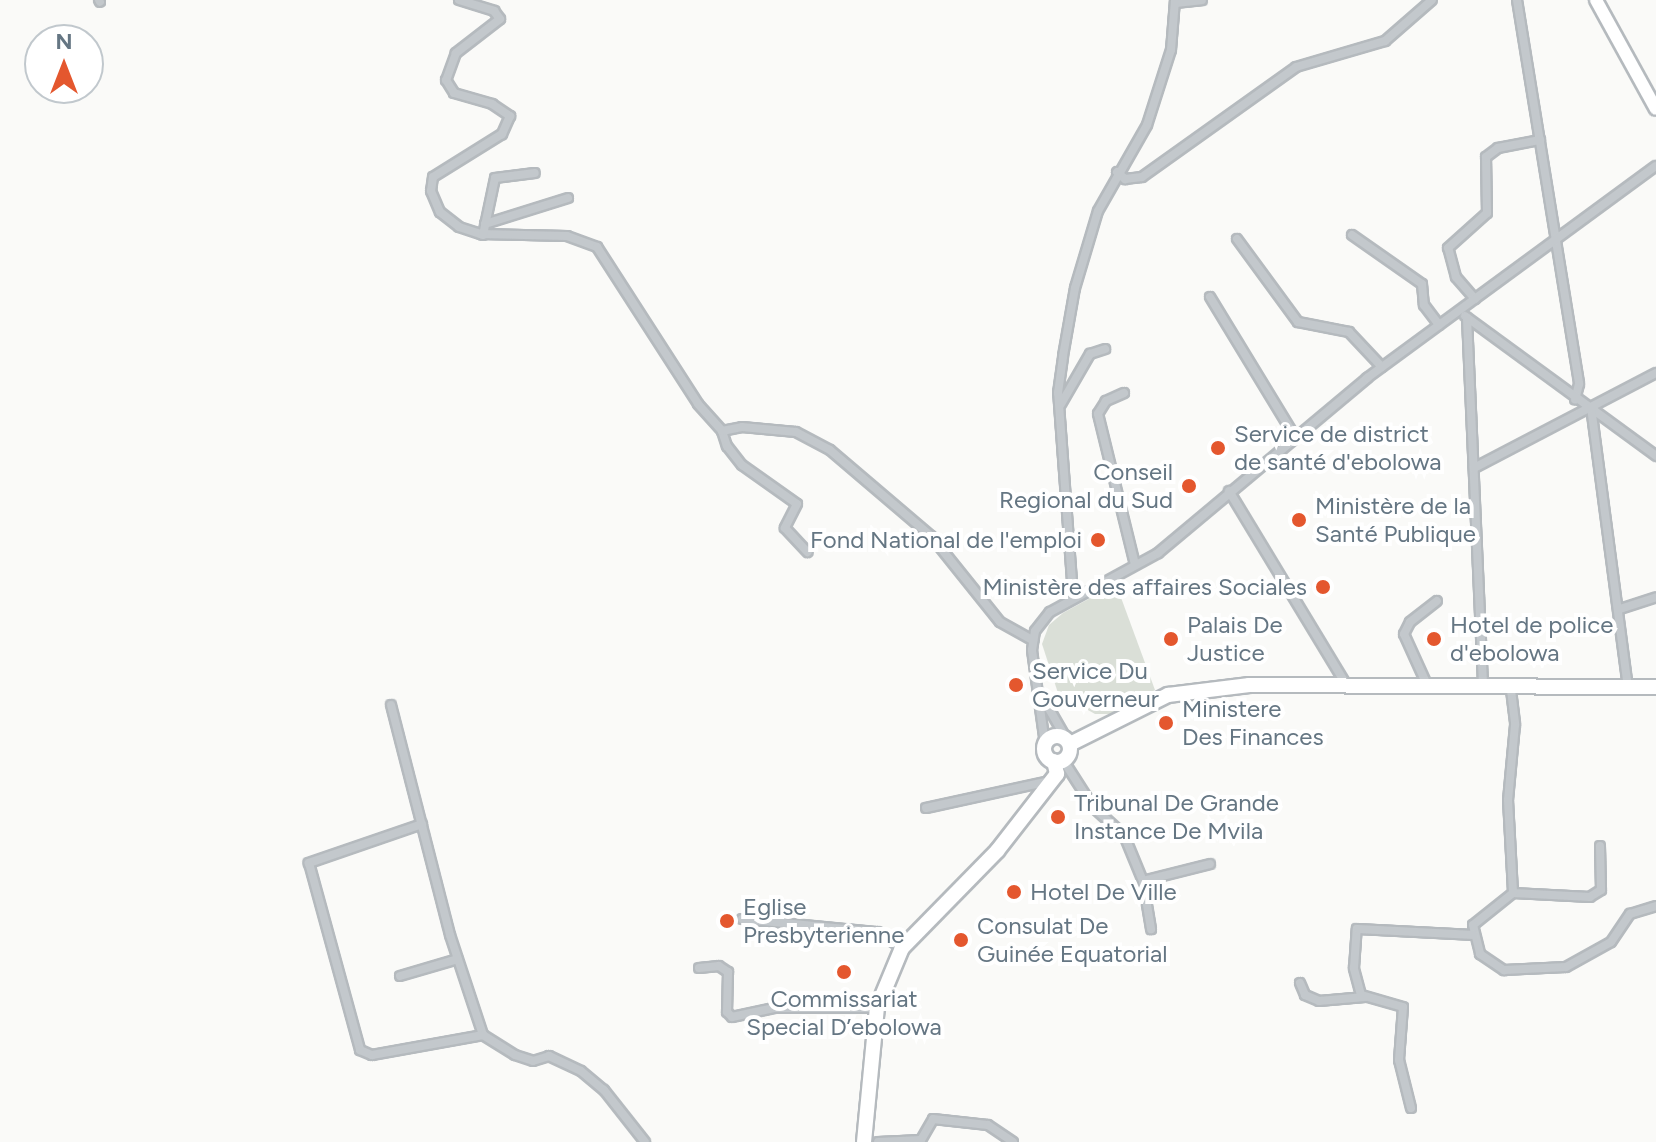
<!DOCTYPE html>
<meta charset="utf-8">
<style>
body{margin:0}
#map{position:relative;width:1656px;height:1142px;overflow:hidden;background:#fafaf8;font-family:Figtree,sans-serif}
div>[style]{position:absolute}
.green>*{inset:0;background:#dadfd7}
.roads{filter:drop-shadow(2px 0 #b5babe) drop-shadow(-2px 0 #b5babe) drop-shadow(0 2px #b5babe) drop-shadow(0 -2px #b5babe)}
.minor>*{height:8px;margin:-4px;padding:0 4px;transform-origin:4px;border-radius:4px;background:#c3c8cc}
.primary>*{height:12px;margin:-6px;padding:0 6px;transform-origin:6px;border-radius:6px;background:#fff}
.trunk>*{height:14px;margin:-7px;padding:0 7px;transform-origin:7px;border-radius:7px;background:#fff}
.trunk>.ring{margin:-7px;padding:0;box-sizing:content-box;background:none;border:14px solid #fff;border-radius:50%}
.dots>*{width:22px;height:22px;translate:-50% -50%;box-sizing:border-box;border:4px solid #fff;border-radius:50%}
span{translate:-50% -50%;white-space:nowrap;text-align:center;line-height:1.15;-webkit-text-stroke:8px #fff;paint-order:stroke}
.poi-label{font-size:24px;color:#657683}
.left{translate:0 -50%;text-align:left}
.right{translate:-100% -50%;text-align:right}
.north{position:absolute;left:24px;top:24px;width:80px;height:80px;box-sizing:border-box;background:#fff;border:2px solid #c1c8cd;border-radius:50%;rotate:0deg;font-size:22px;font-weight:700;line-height:32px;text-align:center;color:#657683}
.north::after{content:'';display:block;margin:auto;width:28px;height:36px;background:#e4572e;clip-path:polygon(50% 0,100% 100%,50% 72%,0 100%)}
</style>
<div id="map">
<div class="green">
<i style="clip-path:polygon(1116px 584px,1155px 690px,1114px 714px,1095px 714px,1058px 693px,1042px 644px,1049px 625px,1063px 613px)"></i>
</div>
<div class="roads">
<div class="minor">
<i style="left:99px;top:0;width:2px;rotate:63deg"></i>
<i style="left:459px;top:0;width:37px;rotate:17deg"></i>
<i style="left:494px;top:11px;width:10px;rotate:53deg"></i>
<i style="left:500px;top:19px;width:56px;rotate:142.3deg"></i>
<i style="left:456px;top:53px;width:29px;rotate:110deg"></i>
<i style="left:446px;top:80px;width:15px;rotate:58deg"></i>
<i style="left:454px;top:93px;width:40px;rotate:16deg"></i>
<i style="left:492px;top:104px;width:22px;rotate:34deg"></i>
<i style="left:510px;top:116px;width:20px;rotate:114deg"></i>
<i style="left:502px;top:134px;width:81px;rotate:148.1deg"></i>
<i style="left:433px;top:177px;width:14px;rotate:98deg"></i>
<i style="left:431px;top:191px;width:23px;rotate:67deg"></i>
<i style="left:440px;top:212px;width:24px;rotate:38deg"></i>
<i style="left:459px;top:227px;width:23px;rotate:18deg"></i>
<i style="left:481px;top:234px;width:86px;rotate:1.3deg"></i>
<i style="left:567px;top:236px;width:32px;rotate:20deg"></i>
<i style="left:597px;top:247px;width:187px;rotate:57.2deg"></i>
<i style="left:698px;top:404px;width:36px;rotate:48deg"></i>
<i style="left:722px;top:431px;width:16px;rotate:72deg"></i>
<i style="left:727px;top:446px;width:24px;rotate:52deg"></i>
<i style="left:742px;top:465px;width:67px;rotate:35.3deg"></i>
<i style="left:797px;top:504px;width:27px;rotate:117deg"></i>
<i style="left:785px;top:528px;width:33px;rotate:47deg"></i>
<i style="left:1517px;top:0;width:389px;rotate:80.8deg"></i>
<i style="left:1579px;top:384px;width:16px;rotate:104deg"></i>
<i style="left:1175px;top:3px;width:27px;rotate:-6deg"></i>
<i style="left:1117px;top:172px;width:11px;rotate:41deg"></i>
<i style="left:1125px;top:179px;width:17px;rotate:-7deg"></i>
<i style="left:1142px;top:177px;width:189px;rotate:-35.5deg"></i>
<i style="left:1296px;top:67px;width:93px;rotate:-16.3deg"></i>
<i style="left:1385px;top:41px;width:62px;rotate:-41.1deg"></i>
<i style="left:485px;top:224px;width:87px;rotate:-17.4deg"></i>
<i style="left:483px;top:235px;width:58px;rotate:-78.1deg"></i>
<i style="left:495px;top:178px;width:40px;rotate:-7.1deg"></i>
<i style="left:1352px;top:235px;width:85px;rotate:35deg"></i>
<i style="left:1422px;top:284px;width:21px;rotate:85deg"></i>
<i style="left:1424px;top:305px;width:25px;rotate:53deg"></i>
<i style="left:1237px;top:239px;width:103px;rotate:53.7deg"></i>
<i style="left:1298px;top:322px;width:52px;rotate:11.1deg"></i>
<i style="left:1349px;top:332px;width:48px;rotate:46.7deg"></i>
<i style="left:1210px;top:297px;width:164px;rotate:58.7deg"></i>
<i style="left:1475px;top:299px;width:29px;rotate:-131deg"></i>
<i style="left:1456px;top:277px;width:30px;rotate:-105deg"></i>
<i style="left:1448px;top:248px;width:52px;rotate:-41.9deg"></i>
<i style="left:1487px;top:213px;width:56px;rotate:-91deg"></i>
<i style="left:1486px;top:157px;width:15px;rotate:-37deg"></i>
<i style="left:1498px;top:148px;width:43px;rotate:-10.8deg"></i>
<i style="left:1465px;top:316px;width:237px;rotate:36.2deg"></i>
<i style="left:1467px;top:318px;width:371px;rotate:87.5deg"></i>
<i style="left:1124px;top:393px;width:20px;rotate:156deg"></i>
<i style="left:1106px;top:401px;width:15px;rotate:122deg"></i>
<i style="left:1098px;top:414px;width:155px;rotate:76.2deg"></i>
<i style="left:1061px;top:404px;width:58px;rotate:-59.9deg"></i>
<i style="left:1090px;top:354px;width:16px;rotate:-18deg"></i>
<i style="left:1591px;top:407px;width:283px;rotate:82.5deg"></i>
<i style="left:722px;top:431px;width:20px;rotate:-11deg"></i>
<i style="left:742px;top:427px;width:54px;rotate:5.3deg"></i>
<i style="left:796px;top:432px;width:38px;rotate:28deg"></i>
<i style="left:830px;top:450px;width:133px;rotate:40.4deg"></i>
<i style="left:931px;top:536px;width:110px;rotate:51.3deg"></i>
<i style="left:1000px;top:622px;width:38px;rotate:29deg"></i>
<i style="left:1474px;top:468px;width:205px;rotate:-27.6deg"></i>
<i style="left:1229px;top:491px;width:226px;rotate:58.8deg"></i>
<i style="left:1073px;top:595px;width:203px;rotate:-94.2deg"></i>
<i style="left:1058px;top:393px;width:37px;rotate:-82deg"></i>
<i style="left:1063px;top:356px;width:69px;rotate:-80deg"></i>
<i style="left:1075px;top:288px;width:80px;rotate:-73.4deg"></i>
<i style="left:1098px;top:211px;width:99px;rotate:-60.3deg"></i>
<i style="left:1147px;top:125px;width:79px;rotate:-72.3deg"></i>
<i style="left:1171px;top:50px;width:50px;rotate:-85.4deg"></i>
<i style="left:1620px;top:609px;width:38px;rotate:-18deg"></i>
<i style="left:1428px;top:687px;width:58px;rotate:-114.4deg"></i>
<i style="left:1404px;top:634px;width:13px;rotate:-63deg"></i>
<i style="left:1410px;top:622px;width:34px;rotate:-38deg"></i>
<i style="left:1511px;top:690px;width:35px;rotate:83deg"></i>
<i style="left:1515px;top:725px;width:75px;rotate:95.3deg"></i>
<i style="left:1508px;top:800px;width:93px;rotate:86.9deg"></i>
<i style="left:1040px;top:693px;width:54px;rotate:60.1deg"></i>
<i style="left:391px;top:705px;width:237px;rotate:75.6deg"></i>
<i style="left:450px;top:935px;width:105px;rotate:71.7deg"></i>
<i style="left:1045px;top:744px;width:95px;rotate:-97.9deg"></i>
<i style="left:1032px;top:650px;width:19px;rotate:-81deg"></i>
<i style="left:1035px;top:631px;width:24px;rotate:-52deg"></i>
<i style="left:1050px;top:612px;width:123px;rotate:-28.6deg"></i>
<i style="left:1158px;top:553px;width:273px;rotate:-39.9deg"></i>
<i style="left:1367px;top:378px;width:358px;rotate:-36.3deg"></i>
<i style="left:1063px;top:760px;width:56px;rotate:57.4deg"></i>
<i style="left:1093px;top:807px;width:42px;rotate:42.1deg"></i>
<i style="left:1124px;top:835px;width:50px;rotate:67.6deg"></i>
<i style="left:1143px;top:881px;width:49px;rotate:80.5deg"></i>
<i style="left:926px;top:808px;width:127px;rotate:-12.3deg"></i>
<i style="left:422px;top:824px;width:120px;rotate:161deg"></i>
<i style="left:309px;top:863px;width:194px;rotate:74.7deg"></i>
<i style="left:360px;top:1050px;width:13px;rotate:23deg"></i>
<i style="left:372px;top:1055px;width:113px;rotate:-10.2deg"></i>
<i style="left:483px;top:1035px;width:38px;rotate:32deg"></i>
<i style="left:515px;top:1055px;width:19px;rotate:18deg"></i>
<i style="left:533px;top:1061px;width:17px;rotate:-17deg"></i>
<i style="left:549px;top:1056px;width:35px;rotate:25deg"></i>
<i style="left:581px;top:1071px;width:30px;rotate:40deg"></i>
<i style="left:604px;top:1090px;width:66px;rotate:51.7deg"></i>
<i style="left:1600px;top:846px;width:44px;rotate:88.7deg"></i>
<i style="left:1601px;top:890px;width:13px;rotate:148deg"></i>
<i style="left:1590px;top:897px;width:77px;rotate:-177deg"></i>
<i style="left:1513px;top:893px;width:51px;rotate:141.3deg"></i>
<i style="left:1473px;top:925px;width:30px;rotate:76deg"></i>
<i style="left:1480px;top:954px;width:29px;rotate:34deg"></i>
<i style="left:1504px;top:970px;width:62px;rotate:-2.8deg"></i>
<i style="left:1566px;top:967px;width:51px;rotate:-29.1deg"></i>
<i style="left:1611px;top:942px;width:34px;rotate:-56deg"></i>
<i style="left:1630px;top:914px;width:27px;rotate:-17deg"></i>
<i style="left:1143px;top:881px;width:69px;rotate:-14.2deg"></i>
<i style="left:742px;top:919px;width:137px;rotate:5.5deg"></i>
<i style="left:878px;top:932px;width:29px;rotate:34deg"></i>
<i style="left:699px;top:968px;width:20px;rotate:-6deg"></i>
<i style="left:719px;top:966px;width:11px;rotate:34deg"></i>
<i style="left:728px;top:972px;width:40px;rotate:91.4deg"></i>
<i style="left:727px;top:1012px;width:7px;rotate:45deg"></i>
<i style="left:732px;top:1017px;width:43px;rotate:-12.1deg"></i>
<i style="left:774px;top:1008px;width:103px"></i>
<i style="left:400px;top:976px;width:60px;rotate:-16.3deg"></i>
<i style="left:1300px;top:983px;width:13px;rotate:67deg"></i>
<i style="left:1305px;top:995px;width:15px;rotate:23deg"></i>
<i style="left:1319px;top:1001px;width:46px;rotate:-5deg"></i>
<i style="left:1411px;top:1108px;width:49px;rotate:-104deg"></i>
<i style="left:1399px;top:1060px;width:53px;rotate:-85.7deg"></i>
<i style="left:1403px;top:1007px;width:44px;rotate:-164.1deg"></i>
<i style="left:1361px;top:995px;width:28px;rotate:-105deg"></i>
<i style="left:1354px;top:968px;width:39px;rotate:-86deg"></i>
<i style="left:1357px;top:929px;width:118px;rotate:2.9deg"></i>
<i style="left:878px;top:1142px;width:43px;rotate:-2.7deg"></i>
<i style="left:921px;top:1140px;width:24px;rotate:-60deg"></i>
<i style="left:933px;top:1119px;width:55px;rotate:6.2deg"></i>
<i style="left:988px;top:1125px;width:30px;rotate:34deg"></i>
</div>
<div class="primary">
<i style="left:1596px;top:0;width:124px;rotate:61.2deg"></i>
</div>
<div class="trunk">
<i class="ring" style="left:1044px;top:736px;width:12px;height:12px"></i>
<i style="left:1070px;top:744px;width:110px;rotate:-26.6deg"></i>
<i style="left:1168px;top:695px;width:82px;rotate:-7deg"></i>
<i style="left:1249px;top:685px;width:407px;rotate:0.3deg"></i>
<i style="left:864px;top:1142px;width:135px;rotate:-84.5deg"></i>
<i style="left:877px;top:1008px;width:65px;rotate:-67.4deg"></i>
<i style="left:902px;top:948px;width:136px;rotate:-45.6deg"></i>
<i style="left:997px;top:851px;width:98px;rotate:-52.1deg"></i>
<i style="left:1057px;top:774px;width:13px;rotate:-103deg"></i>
</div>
</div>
<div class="dots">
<i style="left:1218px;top:448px;background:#e4572e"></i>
<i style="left:1189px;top:486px;background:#e4572e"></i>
<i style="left:1299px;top:520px;background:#e4572e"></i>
<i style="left:1098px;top:540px;background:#e4572e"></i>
<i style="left:1323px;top:587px;background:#e4572e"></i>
<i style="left:1171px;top:639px;background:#e4572e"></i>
<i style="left:1434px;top:639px;background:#e4572e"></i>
<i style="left:1016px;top:685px;background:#e4572e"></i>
<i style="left:1166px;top:723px;background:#e4572e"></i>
<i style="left:1058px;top:817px;background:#e4572e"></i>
<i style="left:1014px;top:892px;background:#e4572e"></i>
<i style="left:727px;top:921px;background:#e4572e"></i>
<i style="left:961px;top:940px;background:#e4572e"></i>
<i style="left:844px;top:972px;background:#e4572e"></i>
</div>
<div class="poi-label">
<span class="left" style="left:1234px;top:448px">Service de district<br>de santé d'ebolowa</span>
<span class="right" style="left:1173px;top:486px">Conseil<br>Regional du Sud</span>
<span class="left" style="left:1315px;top:520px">Ministère de la<br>Santé Publique</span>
<span class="right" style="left:1082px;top:540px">Fond National de l'emploi</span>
<span class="right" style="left:1307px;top:587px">Ministère des affaires Sociales</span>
<span class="left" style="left:1187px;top:639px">Palais De<br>Justice</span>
<span class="left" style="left:1450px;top:639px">Hotel de police<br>d'ebolowa</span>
<span class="left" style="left:1032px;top:685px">Service Du<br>Gouverneur</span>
<span class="left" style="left:1182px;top:723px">Ministere<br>Des Finances</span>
<span class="left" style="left:1074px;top:817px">Tribunal De Grande<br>Instance De Mvila</span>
<span class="left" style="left:1030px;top:892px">Hotel De Ville</span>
<span class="left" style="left:743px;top:921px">Eglise<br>Presbyterienne</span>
<span class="left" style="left:977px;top:940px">Consulat De<br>Guinée Equatorial</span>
<span style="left:844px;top:1013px">Commissariat<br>Special D’ebolowa</span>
</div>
<div class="north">N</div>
</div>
